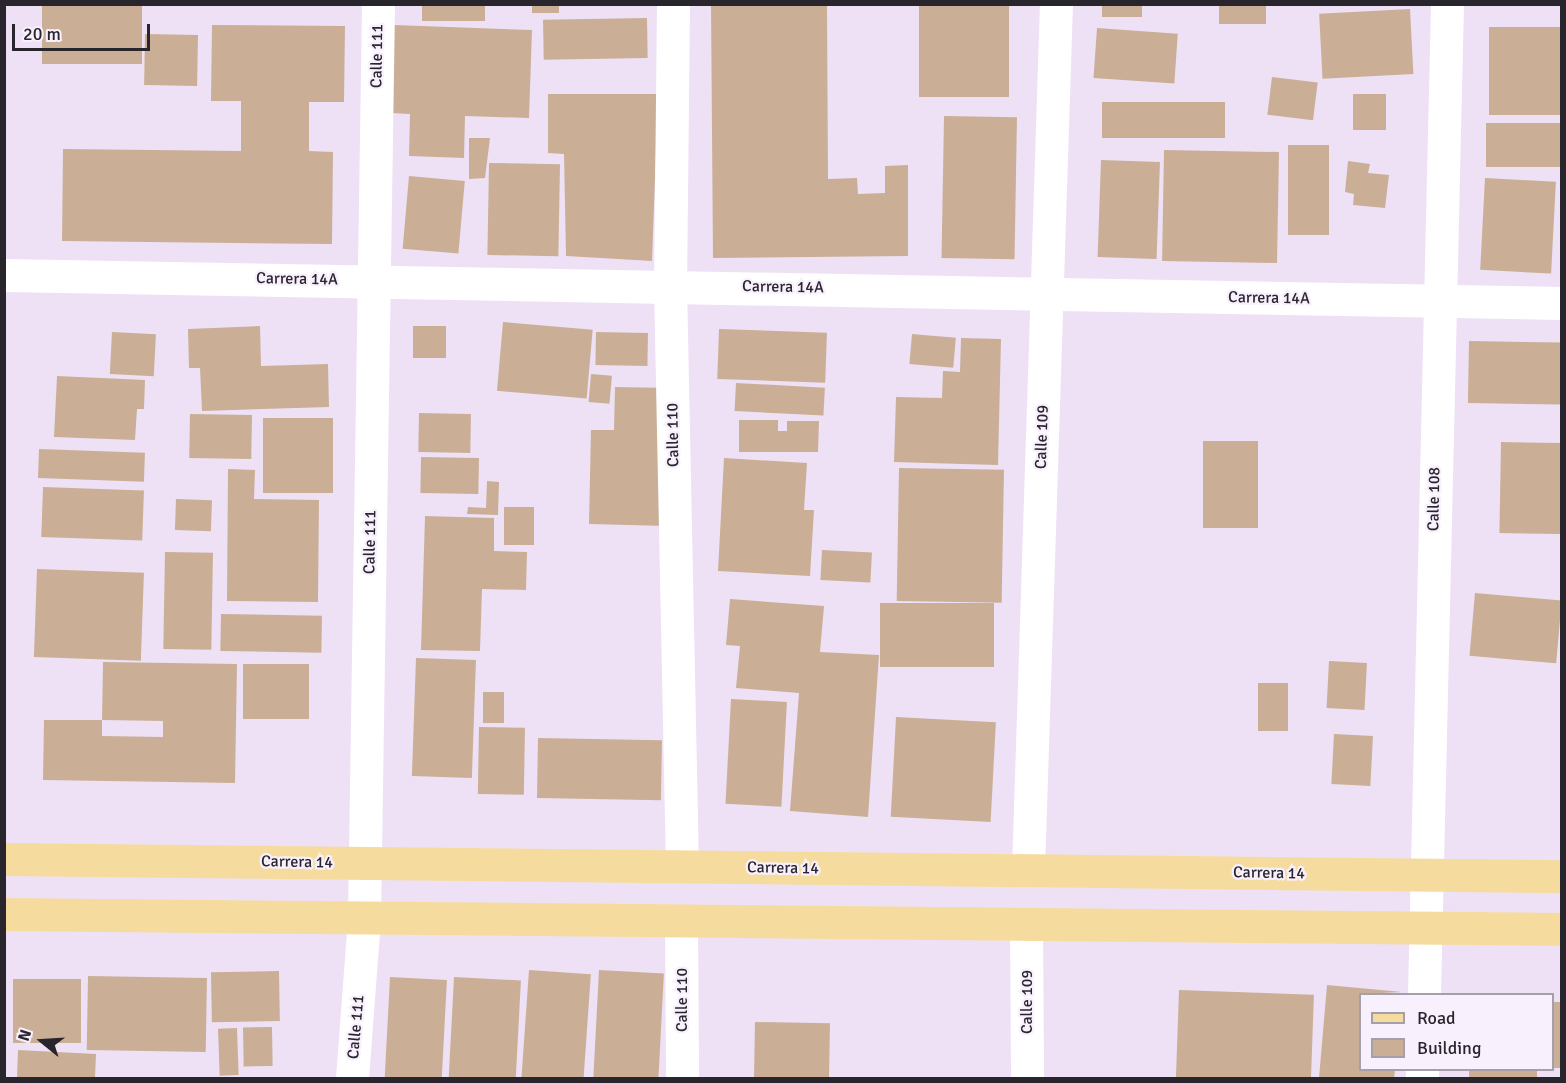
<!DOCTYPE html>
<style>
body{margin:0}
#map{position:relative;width:1566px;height:1083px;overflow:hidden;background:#eee1f6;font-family:Signika,sans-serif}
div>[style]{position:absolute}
.building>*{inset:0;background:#caaf96;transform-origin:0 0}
.minor>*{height:33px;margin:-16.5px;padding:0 16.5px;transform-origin:16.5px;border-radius:16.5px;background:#fff}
.primary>*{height:33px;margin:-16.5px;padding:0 16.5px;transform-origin:16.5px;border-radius:16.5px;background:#f5dc9e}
span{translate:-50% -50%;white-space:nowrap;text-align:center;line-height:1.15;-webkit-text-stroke:4.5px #f8f0fd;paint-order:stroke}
.street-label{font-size:16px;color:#29252c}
.frame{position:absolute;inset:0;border:6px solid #29252c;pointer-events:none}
.legend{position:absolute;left:1359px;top:993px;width:195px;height:78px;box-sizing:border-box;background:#f8f0fd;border:2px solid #a59fa9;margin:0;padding:8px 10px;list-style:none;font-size:18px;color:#29252c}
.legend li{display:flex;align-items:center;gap:12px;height:30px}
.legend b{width:30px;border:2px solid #a59fa9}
.north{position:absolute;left:12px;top:1011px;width:60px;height:60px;-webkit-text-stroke:4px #f8f0fd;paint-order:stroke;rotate:288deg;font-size:16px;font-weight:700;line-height:24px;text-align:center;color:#29252c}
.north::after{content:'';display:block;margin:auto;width:21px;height:27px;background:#29252c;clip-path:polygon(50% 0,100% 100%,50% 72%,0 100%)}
.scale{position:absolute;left:12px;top:24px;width:138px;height:27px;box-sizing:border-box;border:3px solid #29252c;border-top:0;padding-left:8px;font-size:18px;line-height:21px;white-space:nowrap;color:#29252c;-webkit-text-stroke:4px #f8f0fd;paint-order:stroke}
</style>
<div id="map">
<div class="building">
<i style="left:42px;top:4px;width:100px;height:60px"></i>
<i style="left:422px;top:4px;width:63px;height:17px"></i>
<i style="left:532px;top:4px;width:27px;height:9px"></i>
<i style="clip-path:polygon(711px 4px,827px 4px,828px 179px,857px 178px,858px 194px,885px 193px,885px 166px,908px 165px,908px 256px,713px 258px)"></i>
<i style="left:919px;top:4px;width:90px;height:93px"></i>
<i style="left:1102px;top:4px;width:40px;height:13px"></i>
<i style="left:1219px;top:4px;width:47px;height:20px"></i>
<i style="left:1410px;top:9px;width:65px;height:91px;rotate:87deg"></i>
<i style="left:647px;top:18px;width:40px;height:104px;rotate:89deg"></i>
<i style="clip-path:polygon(212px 25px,345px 26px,344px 102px,309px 102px,309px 151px,333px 152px,332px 244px,62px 241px,63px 149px,241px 151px,241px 101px,211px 101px)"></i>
<i style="clip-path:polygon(394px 25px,532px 30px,529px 118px,465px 116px,464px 158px,409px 156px,410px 114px,391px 113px)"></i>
<i style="left:1562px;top:27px;width:88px;height:73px;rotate:90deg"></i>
<i style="left:1097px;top:28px;width:81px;height:50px;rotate:4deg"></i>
<i style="left:145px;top:34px;width:53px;height:51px;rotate:1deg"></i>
<i style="left:1272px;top:77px;width:46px;height:38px;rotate:7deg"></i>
<i style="clip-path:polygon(548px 94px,658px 94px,652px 261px,566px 256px,564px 154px,548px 153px)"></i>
<i style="left:1353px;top:94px;width:33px;height:36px"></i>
<i style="left:1102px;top:102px;width:123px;height:36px"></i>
<i style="left:944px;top:116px;width:73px;height:142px;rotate:1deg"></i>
<i style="left:1486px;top:123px;width:76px;height:44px"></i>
<i style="clip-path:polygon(469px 138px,490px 138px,485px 178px,469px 179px)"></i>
<i style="left:1288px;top:145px;width:41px;height:90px"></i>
<i style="left:1164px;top:150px;width:115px;height:111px;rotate:1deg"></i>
<i style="left:1101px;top:160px;width:59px;height:97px;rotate:2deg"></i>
<i style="clip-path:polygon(1348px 161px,1370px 164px,1368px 173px,1389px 175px,1385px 208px,1353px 205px,1354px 194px,1345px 192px)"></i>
<i style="left:489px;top:163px;width:71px;height:92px;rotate:1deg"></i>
<i style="left:409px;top:176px;width:56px;height:73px;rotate:5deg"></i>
<i style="left:1485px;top:178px;width:71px;height:92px;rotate:3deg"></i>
<i style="left:503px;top:322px;width:90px;height:69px;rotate:5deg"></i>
<i style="clip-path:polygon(260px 326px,261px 366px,328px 364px,329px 407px,202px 411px,200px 368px,189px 368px,188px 329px)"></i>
<i style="left:413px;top:326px;width:33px;height:32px"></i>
<i style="left:719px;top:329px;width:108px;height:50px;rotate:2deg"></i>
<i style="left:112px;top:332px;width:44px;height:42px;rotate:3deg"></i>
<i style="left:596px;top:332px;width:52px;height:33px;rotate:1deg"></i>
<i style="left:912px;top:334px;width:44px;height:30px;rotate:5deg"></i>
<i style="clip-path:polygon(961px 338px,1001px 339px,998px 465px,894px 462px,896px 397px,942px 398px,943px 371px,960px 372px)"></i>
<i style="left:1469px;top:341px;width:93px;height:62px;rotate:1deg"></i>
<i style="left:591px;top:374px;width:21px;height:28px;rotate:5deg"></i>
<i style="clip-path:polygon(57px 376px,145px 380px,144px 409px,137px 409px,135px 440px,54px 437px)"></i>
<i style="left:736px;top:383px;width:89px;height:28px;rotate:3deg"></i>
<i style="clip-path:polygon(615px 387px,670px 388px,667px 526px,589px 524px,591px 430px,614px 430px)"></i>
<i style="left:419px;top:413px;width:52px;height:39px;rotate:1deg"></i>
<i style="left:190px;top:414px;width:62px;height:44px;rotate:1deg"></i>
<i style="left:333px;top:418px;width:75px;height:70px;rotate:90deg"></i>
<i style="clip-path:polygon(739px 420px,778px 420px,778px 431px,787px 431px,787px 421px,819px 421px,818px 452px,739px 452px)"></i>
<i style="left:1203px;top:441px;width:55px;height:87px"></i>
<i style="left:1501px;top:442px;width:61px;height:91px;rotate:1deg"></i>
<i style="left:39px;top:449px;width:106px;height:29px;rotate:2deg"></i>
<i style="left:421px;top:457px;width:58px;height:36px;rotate:1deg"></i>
<i style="clip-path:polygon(724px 458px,807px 463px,804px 510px,814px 510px,810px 576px,718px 571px)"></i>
<i style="left:899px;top:468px;width:105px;height:133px;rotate:1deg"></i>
<i style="clip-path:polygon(228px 469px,255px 470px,254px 499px,319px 500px,318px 602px,227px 601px)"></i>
<i style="clip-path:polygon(487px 481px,499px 482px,498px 515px,467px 514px,468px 507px,486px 508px)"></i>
<i style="left:43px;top:487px;width:101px;height:50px;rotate:2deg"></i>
<i style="left:176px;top:499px;width:36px;height:31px;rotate:2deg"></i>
<i style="left:504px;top:507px;width:30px;height:38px"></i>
<i style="clip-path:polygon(425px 516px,494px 518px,494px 551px,527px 552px,526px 590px,482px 589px,480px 651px,421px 650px)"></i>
<i style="left:822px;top:550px;width:50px;height:30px;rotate:3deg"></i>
<i style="left:165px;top:552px;width:48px;height:97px;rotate:1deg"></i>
<i style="left:37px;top:569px;width:107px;height:88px;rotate:2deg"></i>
<i style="left:1475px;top:593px;width:87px;height:63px;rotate:5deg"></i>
<i style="clip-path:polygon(730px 599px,824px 606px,820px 652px,879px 655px,868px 817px,790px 811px,799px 693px,736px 688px,740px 646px,726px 645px)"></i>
<i style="left:880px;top:603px;width:114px;height:64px"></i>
<i style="left:221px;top:614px;width:101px;height:37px;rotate:1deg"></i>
<i style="left:416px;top:658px;width:60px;height:118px;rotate:2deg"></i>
<i style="left:1329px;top:661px;width:38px;height:47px;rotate:3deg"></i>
<i style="clip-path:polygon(evenodd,103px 662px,237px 664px,235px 783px,43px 780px,44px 720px,102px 720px,103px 662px,102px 720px,163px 721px,163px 737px,102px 736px,102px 720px)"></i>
<i style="left:243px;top:664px;width:66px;height:55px"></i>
<i style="left:1258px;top:683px;width:30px;height:48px"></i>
<i style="left:483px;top:692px;width:21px;height:31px"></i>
<i style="left:731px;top:699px;width:56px;height:105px;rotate:3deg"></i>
<i style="left:896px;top:717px;width:100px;height:100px;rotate:3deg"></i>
<i style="left:479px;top:727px;width:46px;height:67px;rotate:1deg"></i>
<i style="left:1334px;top:734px;width:39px;height:50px;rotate:3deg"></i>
<i style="left:538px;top:738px;width:124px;height:60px;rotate:1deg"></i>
<i style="left:529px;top:970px;width:62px;height:108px;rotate:4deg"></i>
<i style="left:599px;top:970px;width:65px;height:108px;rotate:3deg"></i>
<i style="left:279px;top:971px;width:50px;height:68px;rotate:89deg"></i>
<i style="left:88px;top:976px;width:119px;height:74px;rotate:1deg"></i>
<i style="left:390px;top:977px;width:57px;height:101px;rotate:3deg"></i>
<i style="left:454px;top:977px;width:67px;height:101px;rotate:3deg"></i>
<i style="left:13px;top:979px;width:68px;height:64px"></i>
<i style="clip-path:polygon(1327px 985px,1402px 992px,1360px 994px,1360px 1070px,1395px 1070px,1394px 1078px,1319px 1078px)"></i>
<i style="left:1179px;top:990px;width:135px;height:88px;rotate:2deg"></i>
<i style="left:1552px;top:1002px;width:10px;height:66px"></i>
<i style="left:755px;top:1022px;width:75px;height:56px;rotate:1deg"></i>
<i style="left:272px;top:1027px;width:39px;height:29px;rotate:89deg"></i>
<i style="left:237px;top:1028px;width:47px;height:19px;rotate:88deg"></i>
<i style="clip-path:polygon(18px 1050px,96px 1054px,95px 1078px,17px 1078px)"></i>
<i style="left:1469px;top:1070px;width:68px;height:8px"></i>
</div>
<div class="minor">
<i style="left:673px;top:4px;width:281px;rotate:90.6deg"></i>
<i style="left:670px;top:285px;width:581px;rotate:88.82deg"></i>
<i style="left:4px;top:275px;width:1558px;rotate:1.03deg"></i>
<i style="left:1028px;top:870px;width:866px;rotate:-88.15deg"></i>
<i style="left:681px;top:921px;width:157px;rotate:89.6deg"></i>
<i style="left:1026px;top:925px;width:153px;rotate:89.6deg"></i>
<i style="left:1424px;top:994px;width:990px;rotate:-88.67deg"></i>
<i style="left:352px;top:1078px;width:160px;rotate:-85.7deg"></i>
<i style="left:364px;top:918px;width:914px;rotate:-89.12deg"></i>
<i style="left:1422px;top:1078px;width:8px;rotate:-90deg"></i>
</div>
<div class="primary">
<i style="left:4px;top:859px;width:1558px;rotate:0.63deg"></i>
<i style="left:4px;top:914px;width:1558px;rotate:0.55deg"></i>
</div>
<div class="street-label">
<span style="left:377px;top:56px;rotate:-89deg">Calle 111</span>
<span style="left:297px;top:279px;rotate:1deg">Carrera 14A</span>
<span style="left:783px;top:287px;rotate:1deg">Carrera 14A</span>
<span style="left:1269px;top:298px;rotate:1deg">Carrera 14A</span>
<span style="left:673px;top:435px;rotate:-91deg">Calle 110</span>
<span style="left:1042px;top:437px;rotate:-88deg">Calle 109</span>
<span style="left:1434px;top:499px;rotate:-89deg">Calle 108</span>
<span style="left:370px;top:542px;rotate:-89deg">Calle 111</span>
<span style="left:297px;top:862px;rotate:1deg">Carrera 14</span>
<span style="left:783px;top:868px;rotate:1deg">Carrera 14</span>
<span style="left:1269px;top:873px;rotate:1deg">Carrera 14</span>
<span style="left:682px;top:1000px;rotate:-90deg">Calle 110</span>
<span style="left:1027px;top:1002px;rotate:-90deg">Calle 109</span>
<span style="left:356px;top:1027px;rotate:-85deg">Calle 111</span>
</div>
<div class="frame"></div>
<ul class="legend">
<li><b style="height:8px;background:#f5dc9e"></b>Road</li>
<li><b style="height:16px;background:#caaf96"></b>Building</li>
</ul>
<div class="north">N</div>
<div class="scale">20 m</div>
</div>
